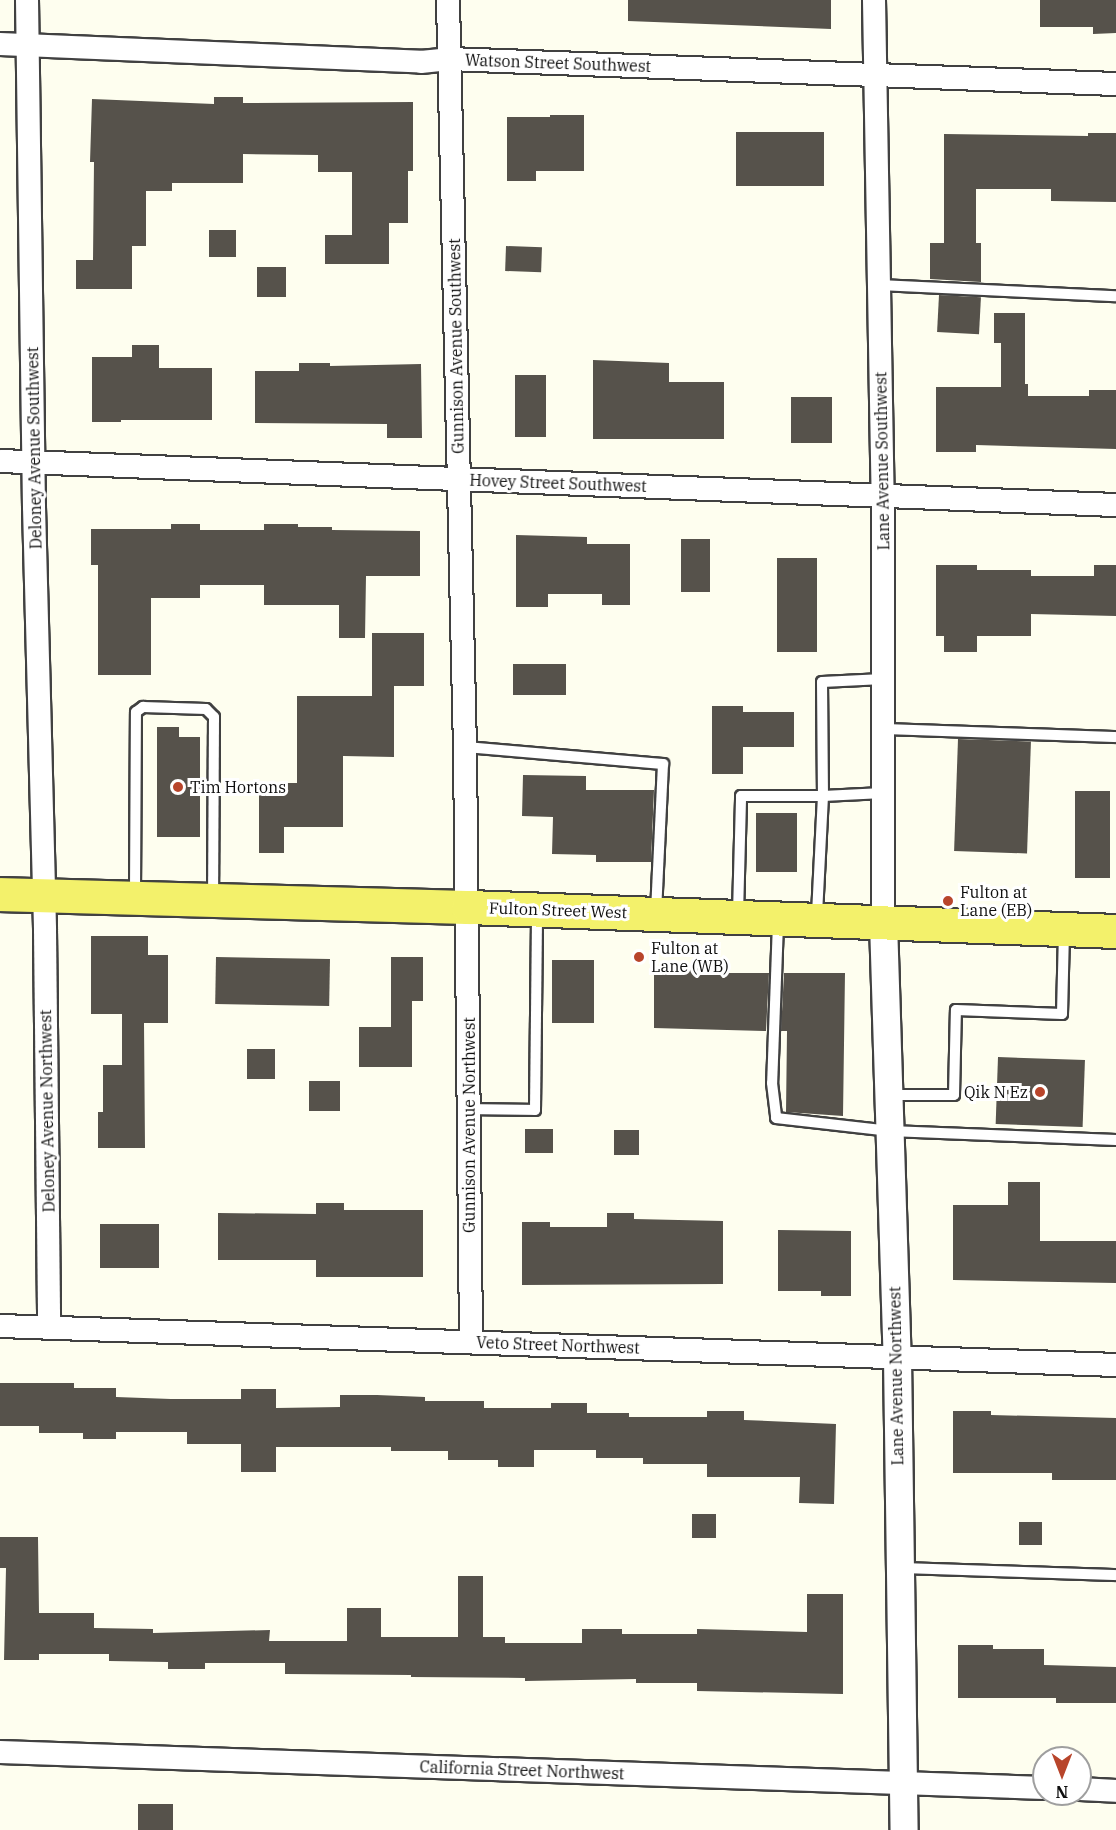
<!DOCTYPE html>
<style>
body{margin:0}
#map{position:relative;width:1116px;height:1830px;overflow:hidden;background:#fefeef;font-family:"IBM Plex Serif",serif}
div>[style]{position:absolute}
.building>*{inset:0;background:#56524b;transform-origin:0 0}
.roads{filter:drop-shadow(2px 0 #414141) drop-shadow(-2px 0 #414141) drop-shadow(0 2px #414141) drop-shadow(0 -2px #414141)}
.service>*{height:10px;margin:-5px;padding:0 5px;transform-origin:5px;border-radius:5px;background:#fff}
.minor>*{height:22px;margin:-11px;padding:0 11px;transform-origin:11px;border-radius:11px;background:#fff}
.tertiary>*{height:27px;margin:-13.5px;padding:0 13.5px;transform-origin:13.5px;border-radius:13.5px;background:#fff}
.primary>*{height:33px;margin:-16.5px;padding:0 16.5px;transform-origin:16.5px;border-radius:16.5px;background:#f3f16b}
.dots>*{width:16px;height:16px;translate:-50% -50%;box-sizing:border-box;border:3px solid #fff;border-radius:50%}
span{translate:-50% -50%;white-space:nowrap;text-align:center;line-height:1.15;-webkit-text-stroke:6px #fff;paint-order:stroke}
.street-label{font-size:16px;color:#0e0e0e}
.poi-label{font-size:16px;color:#0e0e0e}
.left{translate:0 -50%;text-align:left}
.right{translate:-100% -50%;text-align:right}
.north{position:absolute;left:1032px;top:1746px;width:60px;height:60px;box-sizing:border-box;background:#fff;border:2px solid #9f9f9f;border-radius:50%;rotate:180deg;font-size:16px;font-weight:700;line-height:24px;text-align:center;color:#0e0e0e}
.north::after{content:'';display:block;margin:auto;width:21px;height:27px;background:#b8452b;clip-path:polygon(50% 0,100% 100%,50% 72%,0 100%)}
</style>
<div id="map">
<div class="building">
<i style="clip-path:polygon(628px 0,831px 0,831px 29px,628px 21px)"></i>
<i style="clip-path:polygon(1040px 0,1116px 0,1116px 33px,1093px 34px,1093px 27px,1040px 27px)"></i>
<i style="clip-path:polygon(214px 97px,243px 97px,243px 103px,413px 102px,413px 171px,408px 171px,408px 223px,389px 223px,389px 264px,325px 264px,325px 235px,352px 235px,352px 172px,318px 172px,318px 155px,243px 154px,243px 183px,172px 183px,172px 191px,146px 191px,146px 246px,132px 246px,132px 289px,76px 289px,76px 260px,93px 260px,94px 162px,90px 162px,92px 99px,214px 104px)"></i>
<i style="clip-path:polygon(550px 115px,584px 115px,584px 171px,536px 171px,536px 181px,507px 181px,507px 117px,550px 117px)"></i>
<i style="left:736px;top:132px;width:88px;height:54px"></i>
<i style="clip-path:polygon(1088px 133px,1116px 133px,1116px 202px,1051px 201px,1051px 189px,976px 189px,976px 243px,981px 243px,981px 282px,930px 279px,930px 243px,944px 243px,944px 134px,1088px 136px)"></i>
<i style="left:209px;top:230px;width:27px;height:27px"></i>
<i style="left:506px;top:246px;width:36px;height:25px;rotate:2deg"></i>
<i style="left:257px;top:267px;width:29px;height:30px"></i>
<i style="left:939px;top:295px;width:42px;height:37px;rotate:3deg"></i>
<i style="clip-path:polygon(994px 313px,1025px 313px,1025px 384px,1028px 384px,1028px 396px,1089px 396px,1089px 390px,1116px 390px,1116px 449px,976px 445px,976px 452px,936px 452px,936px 387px,1001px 387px,1001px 343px,994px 343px)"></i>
<i style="clip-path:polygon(132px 345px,159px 345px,159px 368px,212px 368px,212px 420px,121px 420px,121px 422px,92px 422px,92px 357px,132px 357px)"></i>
<i style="clip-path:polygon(593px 360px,669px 363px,669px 382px,724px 382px,724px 439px,593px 439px)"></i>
<i style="clip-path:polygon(299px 363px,330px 363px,330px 366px,421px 364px,422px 438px,387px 438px,387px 424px,255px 423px,255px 371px,299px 371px)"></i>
<i style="left:515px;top:375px;width:31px;height:62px"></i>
<i style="left:791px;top:397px;width:41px;height:46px"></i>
<i style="clip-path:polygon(171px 524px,200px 524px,200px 530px,264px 530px,264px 524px,298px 524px,298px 527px,332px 527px,332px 530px,420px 531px,420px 576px,366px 576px,365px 638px,339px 638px,339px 605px,264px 605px,264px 585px,200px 585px,200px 598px,151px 598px,151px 675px,98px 675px,98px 565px,91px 565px,91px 529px,171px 529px)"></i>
<i style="clip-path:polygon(516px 535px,587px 537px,587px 544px,630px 544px,630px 605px,602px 605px,602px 594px,548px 594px,548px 607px,516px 607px)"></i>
<i style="left:681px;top:539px;width:29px;height:53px"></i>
<i style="left:777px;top:558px;width:40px;height:94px"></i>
<i style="clip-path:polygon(936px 565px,977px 565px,977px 570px,1031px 570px,1031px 576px,1094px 576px,1094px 565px,1116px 565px,1116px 616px,1031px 614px,1031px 636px,977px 636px,977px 652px,944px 652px,944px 636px,936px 636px)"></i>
<i style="clip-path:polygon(372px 633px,424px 633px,424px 686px,394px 686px,394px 757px,343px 756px,343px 827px,284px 827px,284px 853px,259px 853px,259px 783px,297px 783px,297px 696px,372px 696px)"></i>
<i style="left:513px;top:664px;width:53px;height:31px"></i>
<i style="clip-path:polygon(712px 706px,743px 706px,743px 712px,794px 712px,794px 747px,743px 747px,743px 774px,712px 774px)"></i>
<i style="clip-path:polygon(157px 727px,179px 727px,179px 737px,200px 737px,200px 837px,157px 837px)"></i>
<i style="left:958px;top:739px;width:73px;height:112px;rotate:2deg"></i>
<i style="clip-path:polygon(523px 775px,586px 776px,586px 790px,654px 790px,651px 862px,596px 862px,596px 855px,552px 854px,553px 817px,522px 816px)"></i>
<i style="left:1075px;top:791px;width:35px;height:87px"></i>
<i style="left:756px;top:813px;width:41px;height:59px"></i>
<i style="clip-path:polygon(91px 936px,148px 936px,148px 955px,168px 955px,168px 1023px,144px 1023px,145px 1148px,98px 1148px,98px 1112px,103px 1112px,103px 1065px,122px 1065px,122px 1014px,91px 1014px)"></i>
<i style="left:216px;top:957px;width:114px;height:47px;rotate:1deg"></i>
<i style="clip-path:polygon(391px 957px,423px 957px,423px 1001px,412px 1001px,412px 1067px,359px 1067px,359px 1027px,391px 1027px)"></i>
<i style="left:552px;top:960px;width:42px;height:63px"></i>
<i style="clip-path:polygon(654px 967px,718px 967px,718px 973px,769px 973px,766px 1031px,654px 1028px)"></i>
<i style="clip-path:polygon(784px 973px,845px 973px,843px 1116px,786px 1112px,787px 1031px,781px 1031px)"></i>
<i style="left:247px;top:1049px;width:28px;height:30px"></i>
<i style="left:998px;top:1057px;width:87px;height:67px;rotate:2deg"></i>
<i style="left:309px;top:1081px;width:31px;height:30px"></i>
<i style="left:525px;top:1129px;width:28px;height:24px"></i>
<i style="left:614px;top:1130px;width:25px;height:25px"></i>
<i style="clip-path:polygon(1008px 1182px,1040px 1182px,1040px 1241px,1116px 1241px,1116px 1283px,953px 1280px,953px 1205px,1008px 1205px)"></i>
<i style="clip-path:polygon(316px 1203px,344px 1203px,344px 1210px,423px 1210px,423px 1277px,316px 1277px,316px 1260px,218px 1260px,218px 1213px,316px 1214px)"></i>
<i style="clip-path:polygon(607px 1213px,634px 1213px,634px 1219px,723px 1221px,723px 1284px,522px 1285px,522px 1222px,550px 1222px,550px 1227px,607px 1227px)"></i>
<i style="left:100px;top:1224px;width:59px;height:44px"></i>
<i style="clip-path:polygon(778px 1230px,851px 1231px,851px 1296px,821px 1296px,821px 1291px,778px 1291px)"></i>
<i style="clip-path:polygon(0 1383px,74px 1383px,74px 1388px,116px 1388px,116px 1397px,171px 1399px,241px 1399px,241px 1389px,276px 1389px,276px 1408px,340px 1407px,340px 1395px,377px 1395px,425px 1397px,425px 1401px,484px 1401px,484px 1408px,551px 1408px,551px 1403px,587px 1403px,587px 1413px,629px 1413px,629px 1417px,707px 1417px,707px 1411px,744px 1411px,744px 1420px,836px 1424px,834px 1504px,799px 1503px,800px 1477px,707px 1477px,707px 1464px,643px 1464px,643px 1458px,596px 1458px,596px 1450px,534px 1450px,534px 1467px,498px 1467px,498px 1460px,448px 1460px,448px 1451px,391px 1451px,391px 1447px,276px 1447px,276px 1472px,241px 1472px,241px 1444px,187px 1444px,187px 1432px,116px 1432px,116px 1439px,83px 1439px,83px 1433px,39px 1433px,39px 1426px,0 1426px)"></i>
<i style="clip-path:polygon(953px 1411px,991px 1411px,991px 1415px,1116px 1418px,1116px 1480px,1052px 1480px,1052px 1473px,953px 1473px)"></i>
<i style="left:692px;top:1514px;width:24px;height:24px"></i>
<i style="left:1019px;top:1522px;width:23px;height:23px"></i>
<i style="clip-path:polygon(0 1537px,38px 1537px,39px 1613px,94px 1613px,94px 1628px,153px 1629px,153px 1633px,270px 1630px,269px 1641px,347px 1641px,347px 1608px,381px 1608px,381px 1637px,458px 1637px,458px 1576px,483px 1576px,483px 1637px,505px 1637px,505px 1643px,582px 1643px,582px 1629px,622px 1629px,622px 1634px,697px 1634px,697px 1629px,807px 1632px,807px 1594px,843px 1594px,843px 1694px,697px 1691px,697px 1683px,636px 1683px,636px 1679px,525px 1681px,525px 1678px,411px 1677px,411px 1675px,285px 1674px,285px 1663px,205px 1663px,205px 1669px,168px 1669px,168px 1662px,109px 1661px,109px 1654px,39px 1654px,39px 1660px,4px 1660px,6px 1568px,0 1568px)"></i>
<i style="clip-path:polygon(958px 1645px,993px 1645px,993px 1649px,1044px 1649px,1044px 1665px,1116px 1667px,1116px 1703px,1056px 1703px,1056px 1698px,958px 1698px)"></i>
<i style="left:138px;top:1804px;width:35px;height:26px"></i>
</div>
<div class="roads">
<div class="service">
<i style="left:879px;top:285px;width:237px;rotate:2.7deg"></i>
<i style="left:883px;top:679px;width:61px;rotate:177.2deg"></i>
<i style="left:822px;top:682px;width:114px;rotate:89.5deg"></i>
<i style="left:823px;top:796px;width:60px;rotate:-2.9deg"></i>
<i style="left:883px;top:729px;width:233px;rotate:2deg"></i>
<i style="left:465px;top:747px;width:199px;rotate:4.9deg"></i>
<i style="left:663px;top:764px;width:147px;rotate:92.7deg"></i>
<i style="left:135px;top:893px;width:181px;rotate:-89.7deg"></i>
<i style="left:136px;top:712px;width:9px;rotate:-36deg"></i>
<i style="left:143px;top:707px;width:63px;rotate:1.8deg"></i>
<i style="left:206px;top:709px;width:11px;rotate:45deg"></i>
<i style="left:214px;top:717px;width:179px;rotate:90.3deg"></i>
<i style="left:738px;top:914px;width:118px;rotate:-88.5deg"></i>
<i style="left:741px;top:796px;width:82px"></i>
<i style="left:823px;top:796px;width:120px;rotate:92.9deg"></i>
<i style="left:778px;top:923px;width:160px;rotate:92.1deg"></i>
<i style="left:772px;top:1083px;width:35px;rotate:83deg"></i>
<i style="left:776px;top:1118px;width:115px;rotate:6.5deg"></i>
<i style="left:890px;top:1131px;width:226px;rotate:2.3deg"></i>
<i style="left:889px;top:1095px;width:65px"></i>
<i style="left:954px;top:1095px;width:85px;rotate:-88.7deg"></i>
<i style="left:956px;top:1010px;width:106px;rotate:2.2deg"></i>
<i style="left:1062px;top:1014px;width:82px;rotate:-88.6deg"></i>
<i style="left:469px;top:1109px;width:66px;rotate:0.9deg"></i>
<i style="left:535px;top:1110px;width:198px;rotate:-89.4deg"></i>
<i style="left:900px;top:1568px;width:216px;rotate:1.9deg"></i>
</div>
<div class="minor">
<i style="left:27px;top:0;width:507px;rotate:89.21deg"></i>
<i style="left:34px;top:507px;width:423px;rotate:88.5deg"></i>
<i style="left:45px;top:930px;width:398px;rotate:89.4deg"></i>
<i style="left:448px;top:0;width:747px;rotate:88.7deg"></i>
<i style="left:465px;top:747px;width:595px;rotate:89.42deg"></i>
<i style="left:874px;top:0;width:496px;rotate:89deg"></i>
<i style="left:883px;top:496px;width:426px;rotate:90deg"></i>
<i style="left:0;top:44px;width:421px;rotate:2.4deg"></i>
<i style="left:421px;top:62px;width:28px;rotate:-6deg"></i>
<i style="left:449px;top:59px;width:667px;rotate:2.15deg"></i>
<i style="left:0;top:461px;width:1117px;rotate:2.26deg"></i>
<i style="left:0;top:1326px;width:1117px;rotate:2deg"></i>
<i style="left:0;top:1752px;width:1045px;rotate:1.97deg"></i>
<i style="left:1080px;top:1789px;width:36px;rotate:3deg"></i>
</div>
<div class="tertiary">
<i style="left:883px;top:922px;width:435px;rotate:88.2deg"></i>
<i style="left:897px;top:1357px;width:473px;rotate:89.2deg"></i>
</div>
<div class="primary">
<i style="left:0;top:894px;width:468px;rotate:1.6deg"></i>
<i style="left:468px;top:907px;width:648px;rotate:2.12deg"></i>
</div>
</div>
<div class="dots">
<i style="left:178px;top:787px;background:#b8452b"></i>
<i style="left:948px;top:901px;background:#b8452b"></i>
<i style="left:639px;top:957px;background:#b8452b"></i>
<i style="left:1040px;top:1092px;background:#b8452b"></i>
</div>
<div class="street-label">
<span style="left:558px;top:63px;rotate:2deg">Watson Street Southwest</span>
<span style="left:456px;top:346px;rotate:-91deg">Gunnison Avenue Southwest</span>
<span style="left:34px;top:448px;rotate:-91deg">Deloney Avenue Southwest</span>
<span style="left:882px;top:461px;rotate:-91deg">Lane Avenue Southwest</span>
<span style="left:558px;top:483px;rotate:2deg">Hovey Street Southwest</span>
<span style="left:558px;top:910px;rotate:2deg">Fulton Street West</span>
<span style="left:47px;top:1111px;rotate:-91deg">Deloney Avenue Northwest</span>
<span style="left:469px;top:1125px;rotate:-90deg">Gunnison Avenue Northwest</span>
<span style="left:558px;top:1345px;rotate:2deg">Veto Street Northwest</span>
<span style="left:896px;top:1376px;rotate:-91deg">Lane Avenue Northwest</span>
<span style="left:522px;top:1770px;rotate:2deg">California Street Northwest</span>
</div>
<div class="poi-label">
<span class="left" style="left:190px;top:787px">Tim Hortons</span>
<span class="left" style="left:960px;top:901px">Fulton at<br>Lane (EB)</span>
<span class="left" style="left:651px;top:957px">Fulton at<br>Lane (WB)</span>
<span class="right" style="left:1028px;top:1092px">Qik N Ez</span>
</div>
<div class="north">N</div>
</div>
